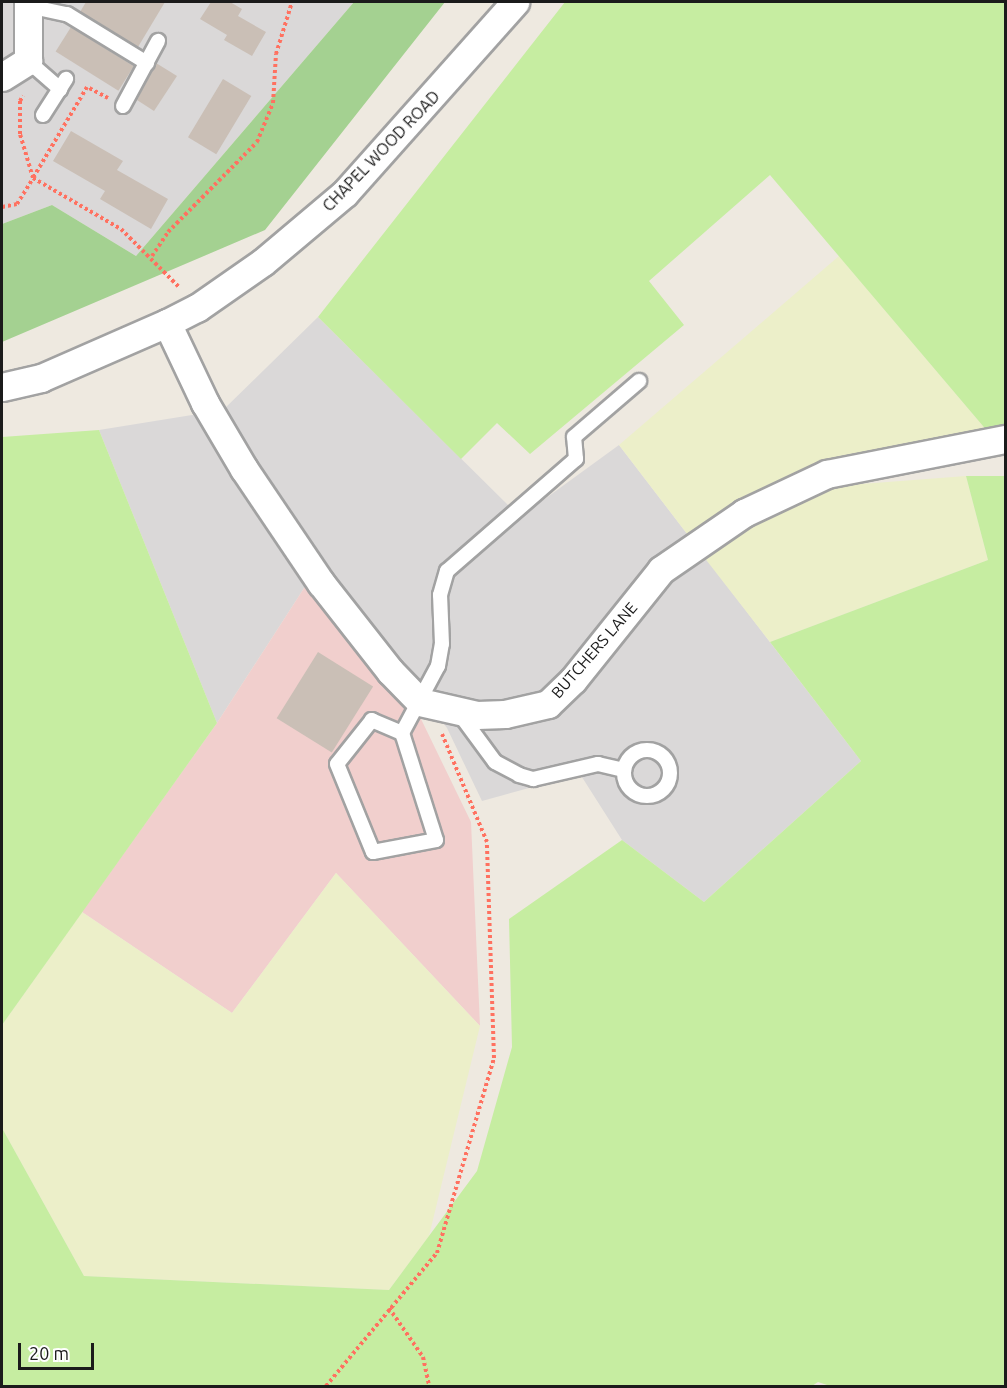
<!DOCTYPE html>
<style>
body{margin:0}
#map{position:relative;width:1007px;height:1388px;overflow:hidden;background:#eee9e0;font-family:Ubuntu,sans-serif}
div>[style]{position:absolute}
.residential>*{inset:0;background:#dad8d8}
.commercial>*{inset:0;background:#f1cfcd}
.farmland>*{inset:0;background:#ecefc9}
.grass>*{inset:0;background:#c6eda1}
.forest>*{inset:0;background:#a4d191}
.building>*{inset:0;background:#cabfb6;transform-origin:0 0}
.path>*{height:4px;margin-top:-2px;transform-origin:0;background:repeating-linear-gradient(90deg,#ff7160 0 3px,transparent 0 6px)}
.roads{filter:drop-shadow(2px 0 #a2a2a2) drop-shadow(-2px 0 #a2a2a2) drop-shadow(0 2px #a2a2a2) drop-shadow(0 -2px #a2a2a2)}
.lane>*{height:14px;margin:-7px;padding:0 7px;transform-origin:7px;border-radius:7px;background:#fff}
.lane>.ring{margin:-7px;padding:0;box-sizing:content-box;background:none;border:14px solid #fff;border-radius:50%}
.street>*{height:27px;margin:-13.5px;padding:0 13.5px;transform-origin:13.5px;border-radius:13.5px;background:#fff}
span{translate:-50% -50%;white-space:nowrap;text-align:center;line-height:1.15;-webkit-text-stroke:4.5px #fff;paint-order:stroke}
.street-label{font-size:16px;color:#1b1b1b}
.frame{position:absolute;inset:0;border:3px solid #1b1b1b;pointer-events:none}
.scale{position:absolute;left:18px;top:1343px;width:76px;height:27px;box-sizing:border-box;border:3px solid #1b1b1b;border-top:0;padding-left:8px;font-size:18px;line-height:21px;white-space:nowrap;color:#1b1b1b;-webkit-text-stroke:4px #fff;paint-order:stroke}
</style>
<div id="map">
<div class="residential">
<i style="clip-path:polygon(2px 2px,354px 2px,136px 256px,52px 205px,2px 224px)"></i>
<i style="clip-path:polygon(318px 317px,520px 517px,619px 445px,861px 761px,704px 902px,622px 840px,580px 774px,482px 801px,447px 728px,334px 578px,308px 582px,217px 723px,99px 430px,223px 410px)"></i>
</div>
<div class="commercial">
<i style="clip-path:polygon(308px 582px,421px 719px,471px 822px,480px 1026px,336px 873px,232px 1013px,82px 912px,217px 723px)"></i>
</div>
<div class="farmland">
<i style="clip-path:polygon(839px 256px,994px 439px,808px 467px,691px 539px,619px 445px)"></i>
<i style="clip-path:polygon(966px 476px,988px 560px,770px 642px,700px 552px,835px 486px)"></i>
<i style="clip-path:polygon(336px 873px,480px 1026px,429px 1236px,389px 1290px,84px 1276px,2px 1128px,2px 1025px,82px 912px,232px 1013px)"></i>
</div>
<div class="grass">
<i style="clip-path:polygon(565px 2px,1005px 2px,1005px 436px,994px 439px,770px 175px,649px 281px,684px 325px,530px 454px,497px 423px,461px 459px,318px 317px)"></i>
<i style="clip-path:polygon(99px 430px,217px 723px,2px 1025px,2px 437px)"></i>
<i style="clip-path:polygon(966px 476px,1005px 476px,1005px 1386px,830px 1386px,818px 1382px,812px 1386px,2px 1386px,2px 1128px,84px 1276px,389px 1290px,477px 1171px,512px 1047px,509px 919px,622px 840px,704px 902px,861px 761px,770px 642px,988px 560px)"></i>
</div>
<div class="forest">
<i style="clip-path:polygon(354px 2px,445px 2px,265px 230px,2px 342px,2px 224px,52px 205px,136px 256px)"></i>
</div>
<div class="building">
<i style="clip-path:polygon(86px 2px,165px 2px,138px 47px,80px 12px)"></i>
<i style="clip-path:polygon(211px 2px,230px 2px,242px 9px,238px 16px,266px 32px,252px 56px,224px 40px,227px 35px,200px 19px)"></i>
<i style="left:71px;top:27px;width:74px;height:29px;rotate:32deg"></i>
<i style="clip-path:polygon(156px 63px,177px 76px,154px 111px,137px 100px)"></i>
<i style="left:223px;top:79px;width:33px;height:68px;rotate:31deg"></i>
<i style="clip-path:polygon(71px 131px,123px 161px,117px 170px,168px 199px,151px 229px,100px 199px,105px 191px,53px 161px)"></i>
<i style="left:318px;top:652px;width:65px;height:78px;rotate:32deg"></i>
</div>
<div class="path">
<i style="left:108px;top:98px;width:24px;rotate:-152deg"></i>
<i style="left:87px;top:87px;width:106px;rotate:120.7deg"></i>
<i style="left:33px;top:178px;width:102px;rotate:30.1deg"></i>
<i style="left:121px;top:229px;width:82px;rotate:45deg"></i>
<i style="left:2px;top:207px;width:15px;rotate:-11deg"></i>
<i style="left:17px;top:204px;width:31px;rotate:-58deg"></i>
<i style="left:33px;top:178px;width:46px;rotate:-106.5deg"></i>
<i style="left:20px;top:134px;width:33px;rotate:-90deg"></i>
<i style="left:20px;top:101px;width:6px;rotate:-59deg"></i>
<i style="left:152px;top:256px;width:29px;rotate:-56deg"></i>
<i style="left:168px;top:232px;width:127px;rotate:-45.3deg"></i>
<i style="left:257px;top:142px;width:42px;rotate:-67.7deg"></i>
<i style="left:273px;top:103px;width:49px;rotate:-86.5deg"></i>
<i style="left:276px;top:54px;width:54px;rotate:-72.9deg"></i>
<i style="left:389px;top:1308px;width:60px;rotate:55.2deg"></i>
<i style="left:423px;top:1357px;width:30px;rotate:78deg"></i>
<i style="left:326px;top:1386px;width:173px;rotate:-50.2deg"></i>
<i style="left:437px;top:1253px;width:203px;rotate:-73.7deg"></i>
<i style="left:494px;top:1058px;width:216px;rotate:-91.9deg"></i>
<i style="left:487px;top:842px;width:117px;rotate:-112.6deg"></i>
</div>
<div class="roads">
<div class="lane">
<i style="left:28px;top:6px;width:40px;rotate:12deg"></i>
<i style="left:67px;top:14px;width:94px;rotate:31.5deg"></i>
<i style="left:28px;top:61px;width:43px;rotate:41.2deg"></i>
<i style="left:123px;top:106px;width:74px;rotate:-61.7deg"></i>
<i style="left:43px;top:115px;width:43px;rotate:-57.4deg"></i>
<i style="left:459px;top:713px;width:61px;rotate:53.7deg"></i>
<i style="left:495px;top:762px;width:27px;rotate:28deg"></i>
<i style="left:519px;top:775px;width:15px;rotate:16deg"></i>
<i style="left:533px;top:779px;width:67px;rotate:-13deg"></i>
<i style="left:598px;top:764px;width:27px;rotate:13deg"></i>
<i style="left:402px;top:733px;width:33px;rotate:-157deg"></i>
<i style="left:372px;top:720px;width:56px;rotate:128.5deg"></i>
<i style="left:337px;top:764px;width:95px;rotate:67.8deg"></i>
<i style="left:373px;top:852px;width:64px;rotate:-10.8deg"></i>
<i style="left:436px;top:840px;width:112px;rotate:-107.6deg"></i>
<i style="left:402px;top:733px;width:76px;rotate:-61.8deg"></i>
<i style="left:438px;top:666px;width:22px;rotate:-80deg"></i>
<i style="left:442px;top:644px;width:49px;rotate:-92.3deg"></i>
<i style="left:440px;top:595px;width:25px;rotate:-74deg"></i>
<i style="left:447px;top:571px;width:171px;rotate:-41deg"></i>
<i style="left:576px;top:459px;width:22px;rotate:-95deg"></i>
<i style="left:574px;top:437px;width:86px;rotate:-40.7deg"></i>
<i class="ring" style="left:624px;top:750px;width:32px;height:32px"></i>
</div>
<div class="street">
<i style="left:2px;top:77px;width:31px;rotate:-32deg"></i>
<i style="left:28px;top:61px;width:59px;rotate:-90deg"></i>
<i style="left:167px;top:323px;width:89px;rotate:64.6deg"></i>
<i style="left:205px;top:403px;width:77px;rotate:59.4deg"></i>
<i style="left:244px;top:469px;width:138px;rotate:56deg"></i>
<i style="left:321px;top:583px;width:112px;rotate:51.9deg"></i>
<i style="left:390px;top:671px;width:43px;rotate:45.9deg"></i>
<i style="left:420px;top:702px;width:58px;rotate:12.8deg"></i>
<i style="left:477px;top:715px;width:28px;rotate:-2deg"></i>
<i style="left:505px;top:714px;width:44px;rotate:-13.1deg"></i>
<i style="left:548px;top:704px;width:35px;rotate:-44deg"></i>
<i style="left:573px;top:680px;width:141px;rotate:-51.3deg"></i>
<i style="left:661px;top:570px;width:101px;rotate:-34.5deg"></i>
<i style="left:744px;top:513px;width:92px;rotate:-25.2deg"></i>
<i style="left:827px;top:474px;width:182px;rotate:-11.1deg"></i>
<i style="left:2px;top:387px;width:40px;rotate:-13deg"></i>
<i style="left:41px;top:378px;width:137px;rotate:-23.6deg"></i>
<i style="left:167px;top:323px;width:34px;rotate:-27deg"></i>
<i style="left:197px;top:308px;width:80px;rotate:-34.9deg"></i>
<i style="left:263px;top:262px;width:107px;rotate:-40.1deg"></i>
<i style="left:345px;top:193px;width:256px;rotate:-48.3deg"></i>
</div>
</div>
<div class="street-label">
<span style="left:381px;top:151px;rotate:-46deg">CHAPEL WOOD ROAD</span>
<span style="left:594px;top:650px;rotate:-49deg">BUTCHERS LANE</span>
</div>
<div class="frame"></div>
<div class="scale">20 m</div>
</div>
